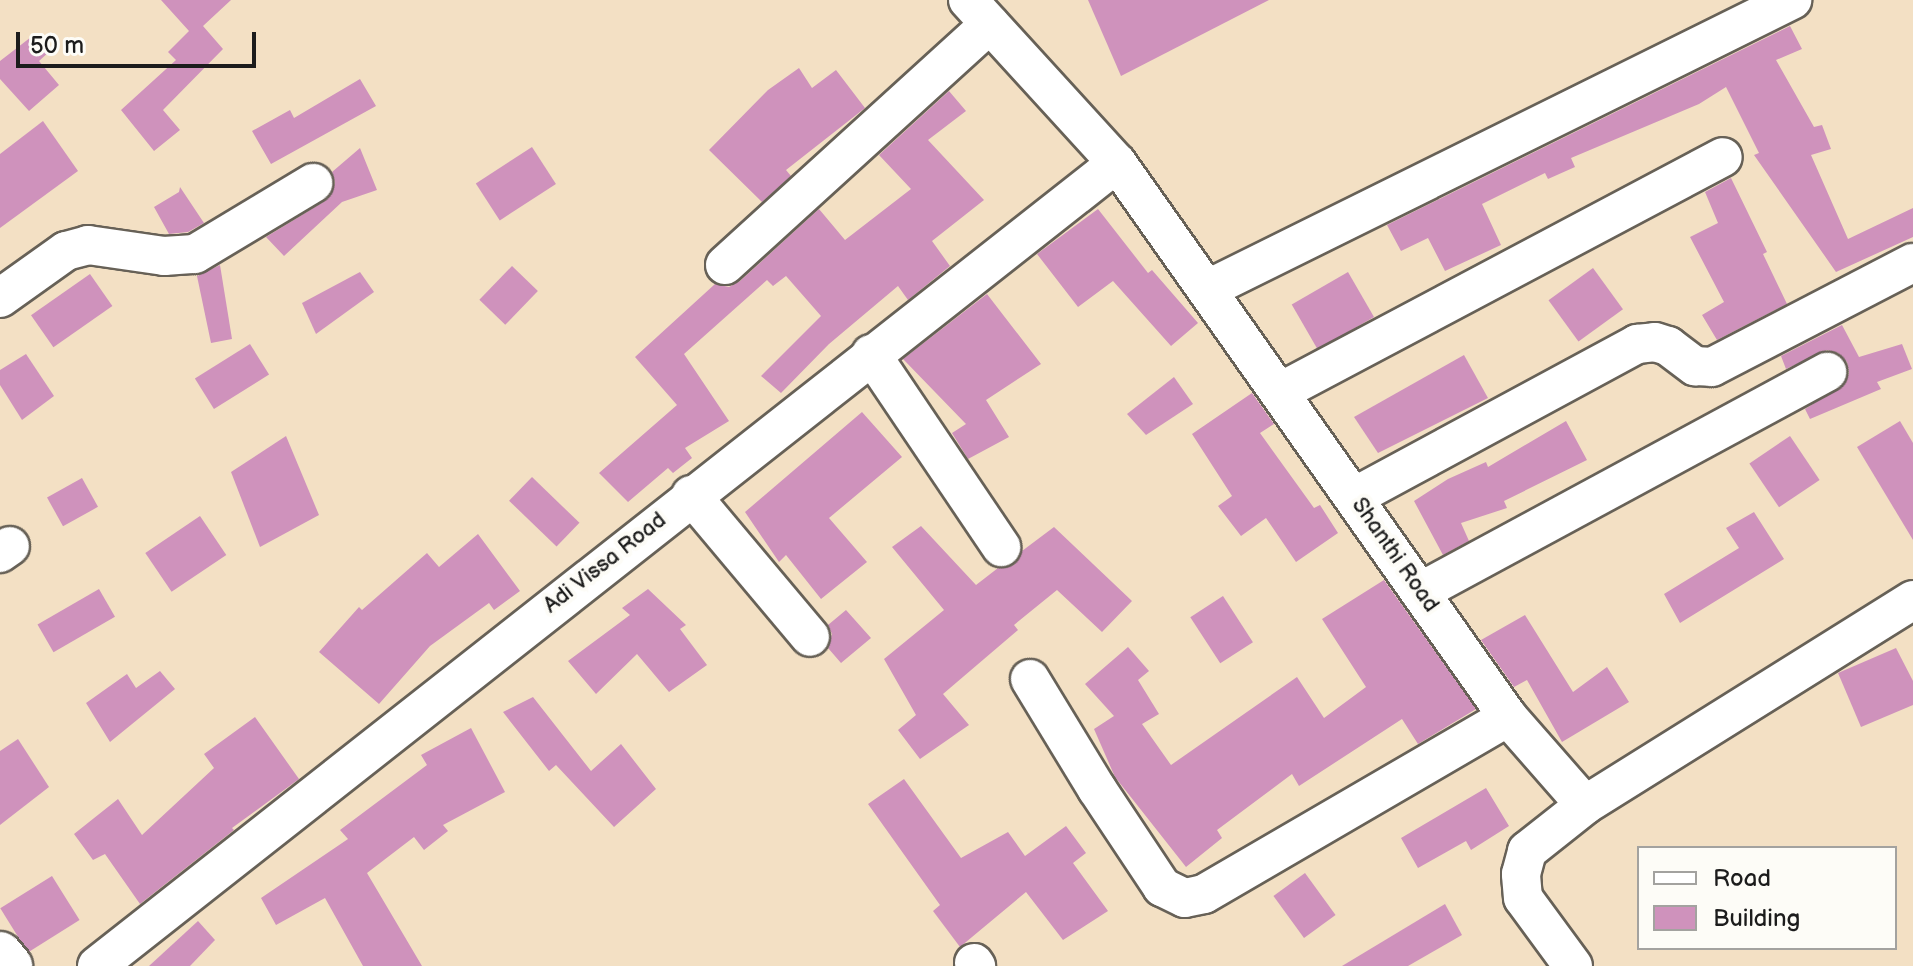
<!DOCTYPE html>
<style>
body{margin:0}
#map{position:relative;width:1913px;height:966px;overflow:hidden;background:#f3e0c4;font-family:"Balsamiq Sans",sans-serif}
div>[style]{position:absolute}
.building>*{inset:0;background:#cf92bc;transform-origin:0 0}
.roads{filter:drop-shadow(2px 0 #676157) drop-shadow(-2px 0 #676157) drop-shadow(0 2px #676157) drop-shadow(0 -2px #676157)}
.minor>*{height:38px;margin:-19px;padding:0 19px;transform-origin:19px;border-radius:19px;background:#fff}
.tertiary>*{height:44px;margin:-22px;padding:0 22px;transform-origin:22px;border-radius:22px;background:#fff}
span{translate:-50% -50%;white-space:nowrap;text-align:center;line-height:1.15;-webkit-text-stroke:8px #fdfcf7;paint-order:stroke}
.street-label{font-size:22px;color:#1c1c1c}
.legend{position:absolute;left:1637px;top:846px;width:260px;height:104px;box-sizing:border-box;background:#fdfcf7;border:2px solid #a3a29f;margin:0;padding:10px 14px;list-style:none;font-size:24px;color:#1c1c1c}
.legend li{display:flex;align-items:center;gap:16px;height:40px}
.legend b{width:40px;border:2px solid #a3a29f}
.scale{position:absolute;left:16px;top:32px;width:240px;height:36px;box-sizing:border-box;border:4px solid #1c1c1c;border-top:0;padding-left:10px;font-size:24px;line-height:28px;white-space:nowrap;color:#1c1c1c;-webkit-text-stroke:6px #fdfcf7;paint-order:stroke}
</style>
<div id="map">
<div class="building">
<i style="clip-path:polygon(161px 0,231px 0,203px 26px,223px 49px,163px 110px,180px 130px,154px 151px,121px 110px,176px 60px,168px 52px,189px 31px)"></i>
<i style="clip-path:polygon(1088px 0,1269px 0,1121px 76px)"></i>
<i style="clip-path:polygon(1790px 26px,1802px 49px,1776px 60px,1814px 127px,1822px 125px,1831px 149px,1811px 155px,1848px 239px,1913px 208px,1913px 237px,1836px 272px,1754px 155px,1759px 153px,1726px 87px,1699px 104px,1571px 158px,1575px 167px,1548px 179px,1545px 173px,1482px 204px,1501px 245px,1445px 271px,1428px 238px,1401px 251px,1387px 225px)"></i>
<i style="clip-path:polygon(35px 34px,50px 51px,39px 61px,59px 85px,29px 111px,0 79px,0 61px)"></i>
<i style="clip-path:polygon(799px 68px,812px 88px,836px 70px,865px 108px,786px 170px,791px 176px,762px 202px,709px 150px,768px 90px)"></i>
<i style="clip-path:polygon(360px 79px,376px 106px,271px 164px,252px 131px,290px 110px,294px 118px)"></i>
<i style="clip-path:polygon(949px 91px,966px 111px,928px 140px,984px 200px,932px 241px,950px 266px,908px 300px,898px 286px,829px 344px,781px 393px,761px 376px,821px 316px,786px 276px,773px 286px,767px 280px,684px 354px,729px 421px,685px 448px,692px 458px,673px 473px,668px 468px,628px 502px,599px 473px,677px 405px,635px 357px,715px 284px,729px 287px,740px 281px,819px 209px,845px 240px,911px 189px,879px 155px)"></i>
<i style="clip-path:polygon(43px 121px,78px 171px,0 228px,0 154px)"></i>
<i style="left:532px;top:147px;width:44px;height:67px;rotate:57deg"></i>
<i style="clip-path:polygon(360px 148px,377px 190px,342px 202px,284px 256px,266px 237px,325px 201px,335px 183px,332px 172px)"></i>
<i style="clip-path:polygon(1731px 178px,1767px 252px,1763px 254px,1787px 304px,1717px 340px,1702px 315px,1724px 302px,1690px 237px,1718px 223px,1705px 192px)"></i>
<i style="clip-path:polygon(180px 187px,204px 223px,188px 232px,169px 234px,154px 207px,179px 192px)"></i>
<i style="clip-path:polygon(1098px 209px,1148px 273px,1152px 270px,1198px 323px,1171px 346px,1113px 281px,1078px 307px,1037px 254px)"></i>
<i style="clip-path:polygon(220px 265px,232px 339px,211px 343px,197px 276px)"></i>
<i style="left:512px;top:266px;width:36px;height:47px;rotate:44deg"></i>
<i style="left:1593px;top:268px;width:51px;height:55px;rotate:54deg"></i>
<i style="clip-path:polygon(360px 272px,374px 292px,316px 334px,302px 303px)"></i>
<i style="left:1348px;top:272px;width:52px;height:65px;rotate:60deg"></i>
<i style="left:90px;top:274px;width:39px;height:72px;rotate:55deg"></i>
<i style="clip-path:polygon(987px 294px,1041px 364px,986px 400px,1009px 437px,968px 459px,952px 433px,966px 424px,903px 359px)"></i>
<i style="clip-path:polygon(1842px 325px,1859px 357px,1902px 344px,1912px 369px,1877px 382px,1881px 389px,1810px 419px,1805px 409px,1845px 384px,1849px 373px,1847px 362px,1838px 353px,1827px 350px,1786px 369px,1781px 356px)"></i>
<i style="left:250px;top:344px;width:36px;height:65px;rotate:58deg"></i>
<i style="clip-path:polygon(26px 354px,54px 396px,22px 420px,0 385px,0 370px)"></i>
<i style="clip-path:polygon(1464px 355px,1488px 398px,1378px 453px,1354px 417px)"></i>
<i style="clip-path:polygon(1174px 377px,1193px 404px,1146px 435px,1127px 414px)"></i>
<i style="clip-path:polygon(1252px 393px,1274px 424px,1260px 433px,1314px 508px,1320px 505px,1338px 533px,1296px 562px,1266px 518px,1241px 536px,1218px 506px,1232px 496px,1192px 434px)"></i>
<i style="clip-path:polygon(862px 412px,902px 457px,829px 518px,867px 562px,821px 599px,786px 555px,779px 562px,745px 512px)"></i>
<i style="clip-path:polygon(1566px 421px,1587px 460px,1504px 501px,1507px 508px,1461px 523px,1469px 541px,1443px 555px,1414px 501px,1448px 479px,1486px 462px,1488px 467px)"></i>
<i style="clip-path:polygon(1900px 421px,1913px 443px,1913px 540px,1857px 447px)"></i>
<i style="clip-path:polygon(286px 436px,319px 515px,260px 547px,231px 472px)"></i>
<i style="left:1790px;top:436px;width:53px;height:49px;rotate:56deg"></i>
<i style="left:532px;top:477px;width:66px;height:33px;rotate:44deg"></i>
<i style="left:82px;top:478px;width:33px;height:40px;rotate:61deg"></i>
<i style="clip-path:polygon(1754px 512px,1784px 559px,1680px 623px,1664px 594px,1739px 548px,1726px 528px)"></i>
<i style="left:200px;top:516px;width:47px;height:66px;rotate:56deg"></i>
<i style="clip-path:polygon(921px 526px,976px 585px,998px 568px,1014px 565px,1022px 551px,1054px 527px,1132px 601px,1102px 632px,1057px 590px,1014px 625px,1018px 630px,943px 694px,969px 725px,920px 759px,898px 730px,916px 715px,884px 659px,944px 610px,892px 547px)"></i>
<i style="clip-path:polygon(478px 534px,520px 591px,494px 610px,489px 603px,430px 646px,379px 704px,319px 652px,359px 607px,362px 610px,427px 553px,439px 567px)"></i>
<i style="clip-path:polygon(1384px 580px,1476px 709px,1418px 744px,1402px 719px,1299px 786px,1292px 774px,1217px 830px,1222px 838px,1186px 867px,1115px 777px,1094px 729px,1114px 716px,1085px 684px,1128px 647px,1149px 671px,1138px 680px,1159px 714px,1142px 724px,1171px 765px,1297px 677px,1324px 718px,1366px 687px,1322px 619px)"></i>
<i style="left:99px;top:589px;width:32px;height:71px;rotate:60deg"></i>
<i style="clip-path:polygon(648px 589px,686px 625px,680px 629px,707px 665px,669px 692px,637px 654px,596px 694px,568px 661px,630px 615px,622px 608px)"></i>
<i style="left:1223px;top:596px;width:55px;height:39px;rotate:57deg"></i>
<i style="clip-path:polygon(846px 610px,871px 638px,841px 663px,828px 648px,832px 634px,828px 625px)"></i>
<i style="clip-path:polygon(1525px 615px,1573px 692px,1607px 667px,1629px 702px,1562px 742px,1527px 680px,1514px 687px,1481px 640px)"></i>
<i style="clip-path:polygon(1896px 648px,1913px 681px,1913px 705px,1861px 727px,1838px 673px)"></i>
<i style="clip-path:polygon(160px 671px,175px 689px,110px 742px,86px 703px,127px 674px,136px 688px)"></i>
<i style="clip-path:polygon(533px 697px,591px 771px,621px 744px,656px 789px,614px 827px,556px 765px,549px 771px,503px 712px)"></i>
<i style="clip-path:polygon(255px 717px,299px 779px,232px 828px,234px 830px,140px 904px,105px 854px,93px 860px,74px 834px,118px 799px,142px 835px,214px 768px,204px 754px)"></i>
<i style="clip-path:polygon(471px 728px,505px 792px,443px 825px,448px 831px,424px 850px,414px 837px,367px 873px,422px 966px,363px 966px,325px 898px,276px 925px,261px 898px,348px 839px,340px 830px,427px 765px,421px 755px)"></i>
<i style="clip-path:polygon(18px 739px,49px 787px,0 825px,0 751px)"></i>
<i style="clip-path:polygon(904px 779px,961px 858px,1008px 832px,1025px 856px,1066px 826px,1086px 853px,1073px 863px,1108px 911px,1063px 940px,1026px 892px,960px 947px,933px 911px,940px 905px,868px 804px)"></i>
<i style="clip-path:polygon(1486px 788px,1509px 826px,1471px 850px,1466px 841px,1418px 868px,1401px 838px)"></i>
<i style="left:1305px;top:873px;width:52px;height:39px;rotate:54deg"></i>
<i style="left:52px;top:876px;width:52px;height:61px;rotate:58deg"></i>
<i style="clip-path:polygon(1445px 904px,1462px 935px,1408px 966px,1342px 966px)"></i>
<i style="clip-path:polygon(198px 921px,215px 940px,190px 966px,149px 966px)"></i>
</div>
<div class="roads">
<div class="minor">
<i style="left:968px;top:0;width:221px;rotate:47.6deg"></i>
<i style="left:1117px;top:163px;width:678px;rotate:54.79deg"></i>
<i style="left:1508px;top:717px;width:117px;rotate:48.8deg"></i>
<i style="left:1585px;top:805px;width:387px;rotate:-32deg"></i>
<i style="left:725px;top:265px;width:358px;rotate:-42.3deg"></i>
<i style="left:1208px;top:289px;width:652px;rotate:-26.33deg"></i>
<i style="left:0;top:298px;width:81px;rotate:-35.5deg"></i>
<i style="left:66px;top:251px;width:23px;rotate:-15deg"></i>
<i style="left:88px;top:245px;width:77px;rotate:8.2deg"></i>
<i style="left:164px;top:256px;width:31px;rotate:-4deg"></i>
<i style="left:195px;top:254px;width:138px;rotate:-31deg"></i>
<i style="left:871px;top:354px;width:233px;rotate:56deg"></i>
<i style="left:1280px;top:392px;width:501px;rotate:-27.94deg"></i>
<i style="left:691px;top:495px;width:185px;rotate:50deg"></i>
<i style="left:1354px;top:497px;width:322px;rotate:-28.4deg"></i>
<i style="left:1637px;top:344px;width:18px;rotate:-6deg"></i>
<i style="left:1655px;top:342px;width:14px;rotate:17deg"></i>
<i style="left:1668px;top:346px;width:34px;rotate:37deg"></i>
<i style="left:1695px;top:366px;width:17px;rotate:3deg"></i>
<i style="left:1712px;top:367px;width:226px;rotate:-27.4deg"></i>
<i style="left:0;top:553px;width:12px;rotate:-35deg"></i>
<i style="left:1420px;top:592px;width:463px;rotate:-28.4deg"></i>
<i style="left:1030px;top:679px;width:129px;rotate:58.7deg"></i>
<i style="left:1097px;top:789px;width:118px;rotate:56.4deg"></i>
<i style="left:1162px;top:887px;width:25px;rotate:26deg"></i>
<i style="left:1185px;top:898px;width:19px;rotate:-12deg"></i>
<i style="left:1204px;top:894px;width:352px;rotate:-30.2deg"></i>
<i style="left:974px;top:963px;width:4px;rotate:56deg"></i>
<i style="left:97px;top:966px;width:1298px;rotate:-38.21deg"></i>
<i style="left:1573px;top:966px;width:84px;rotate:-126.3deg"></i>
<i style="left:1523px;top:898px;width:24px;rotate:-95deg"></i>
<i style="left:1521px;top:874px;width:24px;rotate:-75deg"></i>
<i style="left:1527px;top:851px;width:74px;rotate:-38.4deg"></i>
</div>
<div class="tertiary">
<i style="left:0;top:954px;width:16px;rotate:50deg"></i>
</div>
</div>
<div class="street-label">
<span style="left:1395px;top:555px;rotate:55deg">Shanthi Road</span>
<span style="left:605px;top:563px;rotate:-38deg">Adi Vissa Road</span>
</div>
<ul class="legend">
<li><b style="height:10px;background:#fff"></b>Road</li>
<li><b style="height:22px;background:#cf92bc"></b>Building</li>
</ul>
<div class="scale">50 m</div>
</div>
